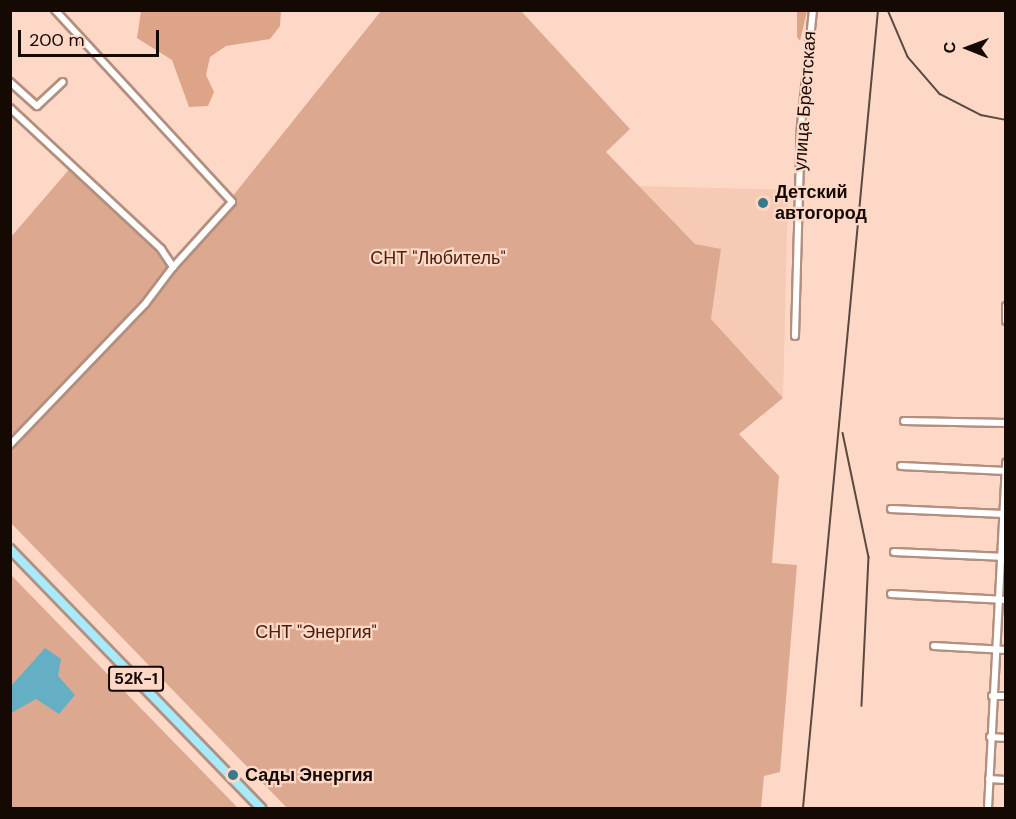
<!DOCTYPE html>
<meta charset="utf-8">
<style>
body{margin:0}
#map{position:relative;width:1016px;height:819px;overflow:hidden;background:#fdd8c6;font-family:"DM Sans",sans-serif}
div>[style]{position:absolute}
.built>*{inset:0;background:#f6cab4}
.green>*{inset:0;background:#dca88f}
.forest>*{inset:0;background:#dea487}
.water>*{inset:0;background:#64afc3}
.roads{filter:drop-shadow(2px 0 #b28f7f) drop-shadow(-2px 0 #b28f7f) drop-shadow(0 2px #b28f7f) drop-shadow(0 -2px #b28f7f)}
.minor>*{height:6px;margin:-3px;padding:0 3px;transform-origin:3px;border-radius:3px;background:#fff}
.major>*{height:8px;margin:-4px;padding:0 4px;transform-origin:4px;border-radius:4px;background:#a6eafb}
.rail>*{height:1.5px;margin:-0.75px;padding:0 0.75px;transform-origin:0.75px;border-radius:0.75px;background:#5b483f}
.dots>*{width:16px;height:16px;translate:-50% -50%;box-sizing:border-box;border:3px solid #fdd8c6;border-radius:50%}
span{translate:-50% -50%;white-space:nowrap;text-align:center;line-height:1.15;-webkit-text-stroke:4.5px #fdd8c6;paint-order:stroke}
.shield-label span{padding:2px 4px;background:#fdd8c6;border:2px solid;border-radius:4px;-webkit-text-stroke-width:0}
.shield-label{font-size:16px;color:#150904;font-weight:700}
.street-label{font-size:18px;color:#150904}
.poi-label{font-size:18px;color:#150904;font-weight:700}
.left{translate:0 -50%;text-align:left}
.park-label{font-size:18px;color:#48210d}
.frame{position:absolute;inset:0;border:12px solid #150904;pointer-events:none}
.north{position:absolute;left:938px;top:18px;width:60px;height:60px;-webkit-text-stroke:4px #fdd8c6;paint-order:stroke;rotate:271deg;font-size:16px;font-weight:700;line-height:24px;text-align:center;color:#150904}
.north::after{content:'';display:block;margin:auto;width:21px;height:27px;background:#150904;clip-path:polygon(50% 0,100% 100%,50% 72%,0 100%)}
.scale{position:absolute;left:18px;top:30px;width:141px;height:27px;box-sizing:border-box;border:3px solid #150904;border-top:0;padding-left:8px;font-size:18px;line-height:21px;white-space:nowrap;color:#150904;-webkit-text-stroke:4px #fdd8c6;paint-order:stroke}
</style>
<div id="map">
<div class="built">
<i style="clip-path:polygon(638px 186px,788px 190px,783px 398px,711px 319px,721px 250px,695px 244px)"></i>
</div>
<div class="green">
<i style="clip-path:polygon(381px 11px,521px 11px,630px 129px,606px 152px,695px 244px,721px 249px,711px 319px,783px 398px,739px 434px,779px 476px,772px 563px,797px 565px,780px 772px,764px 776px,761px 808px,287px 808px,11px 523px,11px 237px,72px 166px,176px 267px)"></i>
<i style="clip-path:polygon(11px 575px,238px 808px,11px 808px)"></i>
</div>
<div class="forest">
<i style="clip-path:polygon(141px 11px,141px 10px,281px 11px,280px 26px,270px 39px,226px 46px,210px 57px,206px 75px,214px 92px,208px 106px,189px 107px,172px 60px,137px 38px)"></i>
<i style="clip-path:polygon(797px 11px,807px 11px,800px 41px,797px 37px)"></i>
</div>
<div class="water">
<i style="clip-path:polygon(45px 648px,61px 659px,58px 676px,75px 695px,59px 714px,36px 699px,11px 713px,11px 686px)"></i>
</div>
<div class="roads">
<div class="minor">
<i style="left:55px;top:10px;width:261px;rotate:47.3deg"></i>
<i style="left:232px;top:202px;width:88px;rotate:132.2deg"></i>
<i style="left:10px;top:82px;width:36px;rotate:42deg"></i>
<i style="left:37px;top:106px;width:35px;rotate:-43deg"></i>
<i style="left:10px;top:108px;width:207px;rotate:43deg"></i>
<i style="left:161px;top:249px;width:22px;rotate:56deg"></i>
<i style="left:173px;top:267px;width:46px;rotate:127.1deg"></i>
<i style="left:145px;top:304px;width:195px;rotate:133.8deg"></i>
<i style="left:1006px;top:306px;width:15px;rotate:90deg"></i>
<i style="left:795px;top:336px;width:210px;rotate:-88.4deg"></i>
<i style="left:801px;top:126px;width:117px;rotate:-84.1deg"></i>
<i style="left:904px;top:421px;width:102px;rotate:1.1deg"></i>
<i style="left:901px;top:466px;width:105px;rotate:2.7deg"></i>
<i style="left:891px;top:509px;width:113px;rotate:2.5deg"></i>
<i style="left:894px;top:552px;width:112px;rotate:2.6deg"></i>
<i style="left:891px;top:594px;width:115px;rotate:3deg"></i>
<i style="left:934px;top:646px;width:72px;rotate:3.2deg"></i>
<i style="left:992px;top:696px;width:14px"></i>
<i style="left:990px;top:737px;width:16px;rotate:4deg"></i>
<i style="left:989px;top:779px;width:17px;rotate:3deg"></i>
<i style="left:988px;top:808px;width:346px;rotate:-87deg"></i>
</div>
<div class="major">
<i style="left:10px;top:549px;width:361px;rotate:45.9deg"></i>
</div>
</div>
<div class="rail">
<i style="left:888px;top:10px;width:51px;rotate:66.9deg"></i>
<i style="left:908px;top:57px;width:49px;rotate:49.1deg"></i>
<i style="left:940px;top:94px;width:46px;rotate:27.1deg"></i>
<i style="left:981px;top:115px;width:25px;rotate:11deg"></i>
<i style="left:843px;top:433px;width:127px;rotate:78.2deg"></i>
<i style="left:869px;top:557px;width:149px;rotate:92.7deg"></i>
<i style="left:803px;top:808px;width:802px;rotate:-84.63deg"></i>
</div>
<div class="dots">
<i style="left:763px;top:203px;background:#377a8b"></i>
<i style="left:233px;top:775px;background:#377a8b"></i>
</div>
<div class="shield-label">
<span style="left:136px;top:679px">52К-1</span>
</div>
<div class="street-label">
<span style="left:805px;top:101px;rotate:-86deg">улица Брестская</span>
</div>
<div class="poi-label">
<span class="left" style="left:775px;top:203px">Детский<br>автогород</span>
<span class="left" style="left:245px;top:775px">Сады Энергия</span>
</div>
<div class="park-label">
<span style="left:438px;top:258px">СНТ "Любитель"</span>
<span style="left:316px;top:632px">СНТ "Энергия"</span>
</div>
<div class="frame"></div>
<div class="north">С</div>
<div class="scale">200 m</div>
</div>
